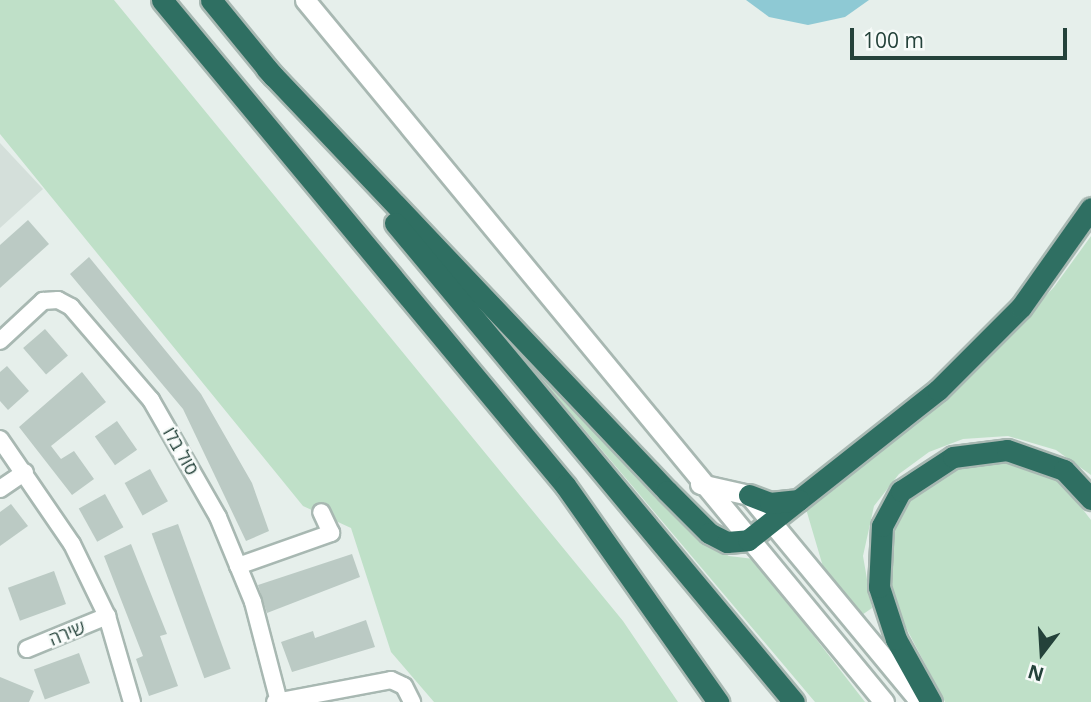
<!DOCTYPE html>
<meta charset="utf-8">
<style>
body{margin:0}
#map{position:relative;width:1091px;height:702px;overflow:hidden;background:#e6efeb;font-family:"Open Sans","Noto Sans Hebrew",sans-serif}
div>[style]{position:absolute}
.built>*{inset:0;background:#d4dfda}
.green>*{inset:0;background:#bfe0c8}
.water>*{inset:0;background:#8ec9d4}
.building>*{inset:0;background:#bbcac4;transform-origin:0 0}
.roads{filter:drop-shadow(2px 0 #a8b8b2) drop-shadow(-2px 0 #a8b8b2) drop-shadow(0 2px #a8b8b2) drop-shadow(0 -2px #a8b8b2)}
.minor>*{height:16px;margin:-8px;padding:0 8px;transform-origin:8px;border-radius:8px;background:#fff}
.tertiary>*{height:19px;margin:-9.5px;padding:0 9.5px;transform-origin:9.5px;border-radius:9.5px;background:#fff}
.motorway>*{height:21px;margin:-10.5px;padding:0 10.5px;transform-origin:10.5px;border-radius:10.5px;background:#2f6f62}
span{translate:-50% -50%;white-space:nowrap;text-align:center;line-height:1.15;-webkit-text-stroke:5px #f7fbf9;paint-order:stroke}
.street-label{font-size:18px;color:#24423a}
.north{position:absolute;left:1007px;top:618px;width:70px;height:70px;-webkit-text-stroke:5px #f7fbf9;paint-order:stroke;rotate:197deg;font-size:19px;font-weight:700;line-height:28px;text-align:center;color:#24423a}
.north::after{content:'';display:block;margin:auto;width:24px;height:32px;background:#24423a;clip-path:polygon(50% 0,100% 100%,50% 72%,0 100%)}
.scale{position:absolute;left:850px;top:28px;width:217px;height:32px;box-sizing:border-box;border:4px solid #24423a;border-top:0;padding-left:9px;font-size:21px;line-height:24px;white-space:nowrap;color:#24423a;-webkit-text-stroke:5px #f7fbf9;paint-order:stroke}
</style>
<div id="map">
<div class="built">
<i style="clip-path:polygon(0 143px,43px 189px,0 228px)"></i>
</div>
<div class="green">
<i style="clip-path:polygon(0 0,114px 0,623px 621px,678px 702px,434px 702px,391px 652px,351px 528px,303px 506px,0 134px)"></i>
<i style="clip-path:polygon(1091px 236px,1091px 475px,1056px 450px,1008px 436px,963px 439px,929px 452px,899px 474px,874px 506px,863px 556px,872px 608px,859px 617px,824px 570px,806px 509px,981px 366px,1054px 287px)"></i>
<i style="clip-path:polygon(519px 352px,704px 542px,729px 556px,754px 559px,865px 702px,815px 702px)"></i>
<i style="clip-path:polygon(1006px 461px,1059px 479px,1091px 520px,1091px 702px,945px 702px,892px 601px,887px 571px,892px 529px,909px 498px,957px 467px)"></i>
</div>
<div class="water">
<i style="clip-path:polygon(746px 0,869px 0,845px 17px,808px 25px,769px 17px)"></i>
</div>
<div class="building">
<i style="clip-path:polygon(28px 220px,49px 244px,0 288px,0 245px)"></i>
<i style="clip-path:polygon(89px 257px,201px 394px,252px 483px,269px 531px,246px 541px,183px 409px,70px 274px)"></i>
<i style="left:45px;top:329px;width:35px;height:29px;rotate:49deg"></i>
<i style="clip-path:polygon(7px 366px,29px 391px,8px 410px,0 401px,0 372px)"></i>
<i style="clip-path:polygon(82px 372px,106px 402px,51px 446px,61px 459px,74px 451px,94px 479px,72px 495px,19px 427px)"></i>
<i style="left:117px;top:421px;width:35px;height:27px;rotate:55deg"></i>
<i style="left:150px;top:469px;width:37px;height:29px;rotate:61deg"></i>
<i style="left:105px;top:494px;width:38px;height:30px;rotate:61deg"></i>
<i style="clip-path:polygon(11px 504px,28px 526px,0 546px,0 512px)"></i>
<i style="left:178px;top:524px;width:154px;height:28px;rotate:70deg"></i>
<i style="clip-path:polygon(131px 544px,167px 634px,160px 636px,178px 686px,149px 696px,136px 659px,143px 656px,104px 556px)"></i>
<i style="clip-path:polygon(352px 554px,360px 577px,267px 613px,258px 585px)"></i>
<i style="left:54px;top:571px;width:35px;height:49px;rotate:70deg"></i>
<i style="clip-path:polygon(366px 620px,375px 647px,292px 672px,281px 642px,313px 631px,315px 638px)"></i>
<i style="left:79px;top:653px;width:32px;height:48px;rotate:70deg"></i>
<i style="clip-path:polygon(0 677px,34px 691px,29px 702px,0 702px)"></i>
</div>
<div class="roads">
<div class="minor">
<i style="left:0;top:341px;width:59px;rotate:-42.9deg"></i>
<i style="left:43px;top:301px;width:15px;rotate:-4deg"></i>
<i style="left:58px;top:300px;width:15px;rotate:28deg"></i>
<i style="left:71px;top:307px;width:123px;rotate:49.3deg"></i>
<i style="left:151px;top:400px;width:135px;rotate:60.2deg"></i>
<i style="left:218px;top:517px;width:92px;rotate:67.6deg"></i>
<i style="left:253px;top:602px;width:103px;rotate:75.4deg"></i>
<i style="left:0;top:439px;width:127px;rotate:55.6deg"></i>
<i style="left:72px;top:544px;width:80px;rotate:64.1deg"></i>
<i style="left:107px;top:616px;width:90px;rotate:73.8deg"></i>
<i style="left:0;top:489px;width:30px;rotate:-34deg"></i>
<i style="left:238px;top:566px;width:99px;rotate:-19.5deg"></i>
<i style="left:331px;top:533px;width:23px;rotate:-115deg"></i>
<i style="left:27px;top:649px;width:87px;rotate:-22.4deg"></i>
<i style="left:275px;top:702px;width:118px;rotate:-10.7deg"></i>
<i style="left:391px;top:680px;width:14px;rotate:25deg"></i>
<i style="left:404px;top:686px;width:18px;rotate:63deg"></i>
</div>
<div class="tertiary">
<i style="left:305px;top:0;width:910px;rotate:50.48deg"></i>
<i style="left:700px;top:484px;width:50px;rotate:12.7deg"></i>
<i style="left:749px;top:495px;width:268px;rotate:50.4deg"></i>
</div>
<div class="motorway">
<i style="left:162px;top:0;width:631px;rotate:50.28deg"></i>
<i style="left:565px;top:485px;width:266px;rotate:54.8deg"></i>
<i style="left:211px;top:0;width:99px;rotate:50.7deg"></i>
<i style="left:266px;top:68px;width:583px;rotate:46.53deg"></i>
<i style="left:667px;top:491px;width:59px;rotate:45deg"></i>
<i style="left:709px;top:533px;width:20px;rotate:27deg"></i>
<i style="left:727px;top:542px;width:21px;rotate:-5deg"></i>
<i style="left:748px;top:540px;width:242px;rotate:-38.3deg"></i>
<i style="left:938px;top:390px;width:117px;rotate:-45deg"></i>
<i style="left:1021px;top:307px;width:121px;rotate:-54.7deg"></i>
<i style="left:395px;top:223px;width:623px;rotate:50.21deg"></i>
<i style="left:749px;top:495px;width:22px;rotate:21deg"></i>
<i style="left:770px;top:503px;width:29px;rotate:-6deg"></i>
<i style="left:931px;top:702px;width:72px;rotate:-119.1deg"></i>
<i style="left:896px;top:639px;width:55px;rotate:-108.1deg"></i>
<i style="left:879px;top:587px;width:61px;rotate:-87.2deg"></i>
<i style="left:882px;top:526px;width:40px;rotate:-62deg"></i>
<i style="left:901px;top:491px;width:62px;rotate:-33.2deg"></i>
<i style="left:953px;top:457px;width:54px;rotate:-7.4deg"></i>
<i style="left:1007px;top:450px;width:60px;rotate:19.3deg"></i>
<i style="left:1064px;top:470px;width:40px;rotate:47deg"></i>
</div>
</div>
<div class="street-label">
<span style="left:181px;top:451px;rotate:60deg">סול בלו</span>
<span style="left:67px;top:633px;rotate:-22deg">שירה</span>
</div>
<div class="north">N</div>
<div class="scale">100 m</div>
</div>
